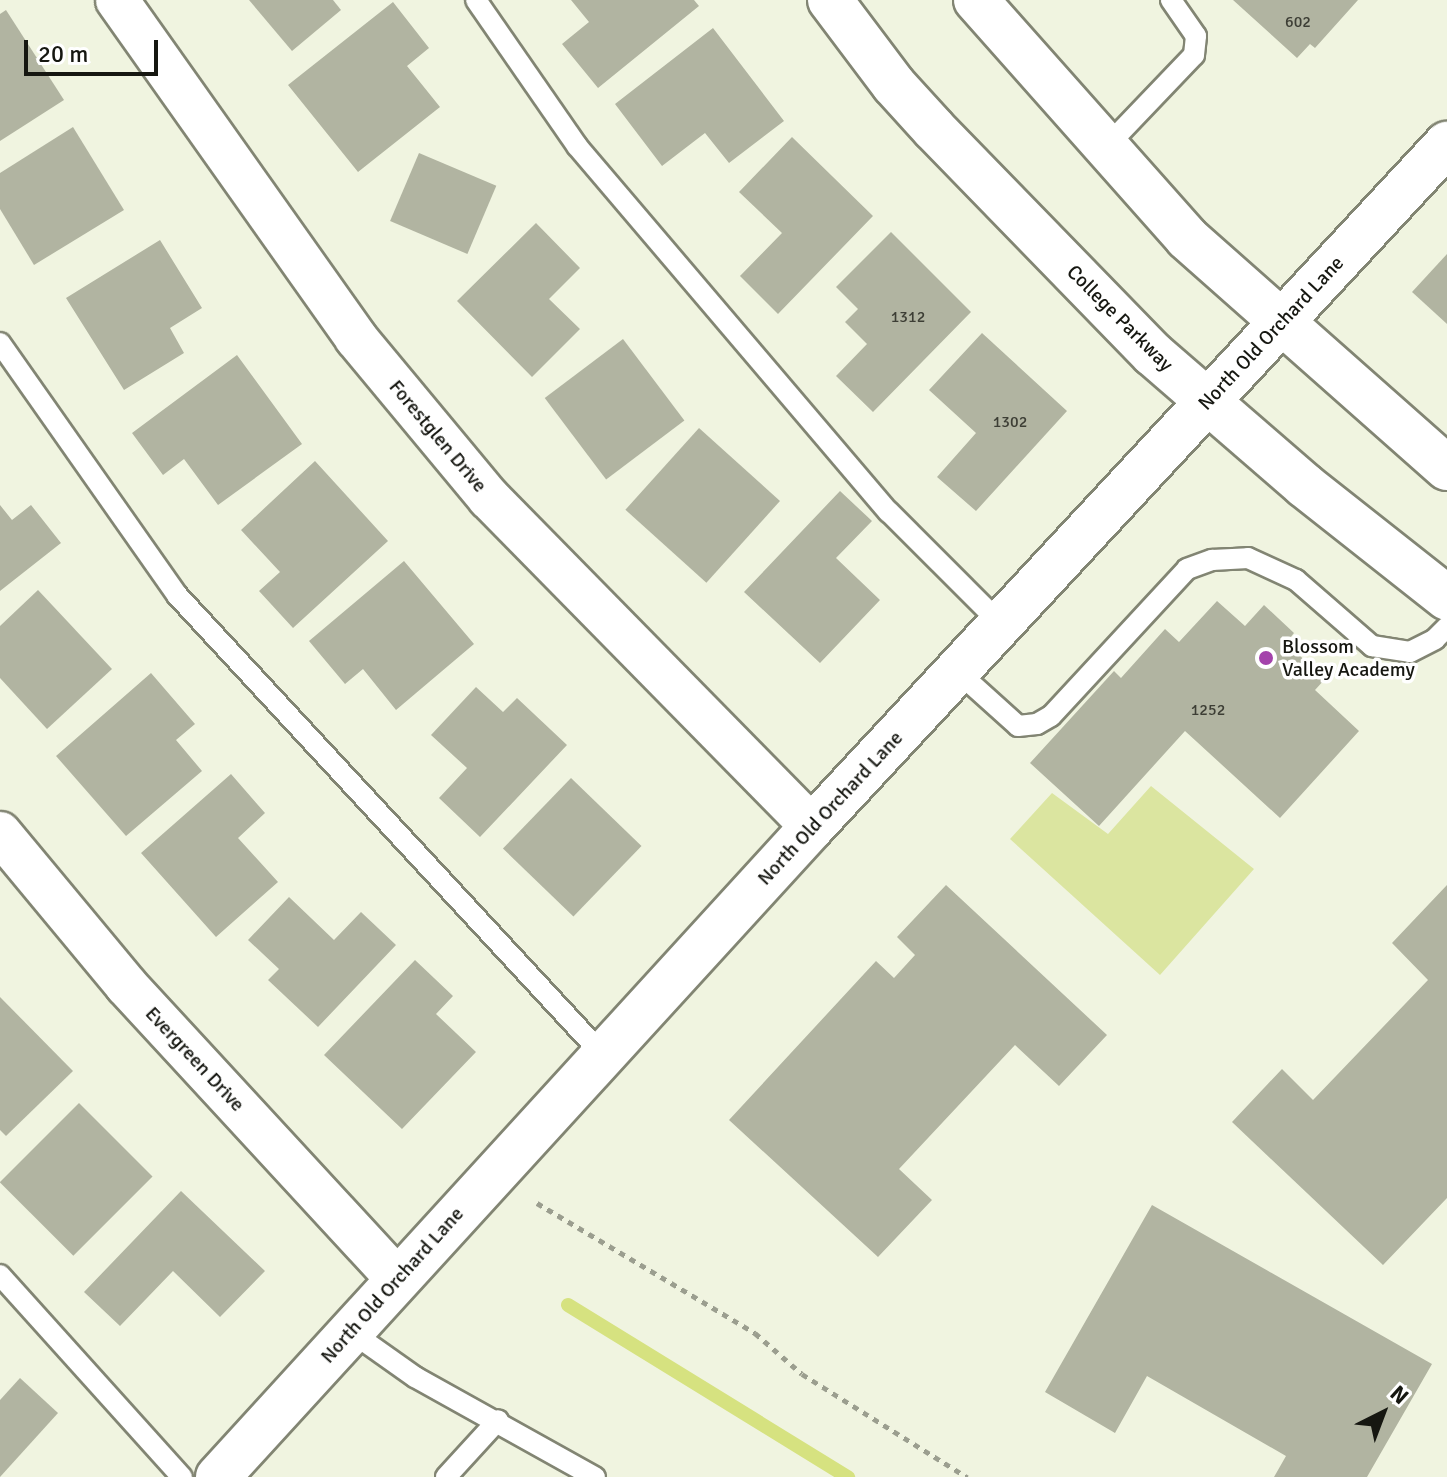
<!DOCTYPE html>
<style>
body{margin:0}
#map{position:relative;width:1447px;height:1477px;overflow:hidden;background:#f0f4e0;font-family:Signika,sans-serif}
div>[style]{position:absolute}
.green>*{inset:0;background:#dbe5a0}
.stream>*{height:14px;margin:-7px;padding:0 7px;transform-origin:7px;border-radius:7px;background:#d6e280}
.building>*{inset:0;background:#b1b4a1;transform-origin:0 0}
.path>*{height:5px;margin-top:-2.5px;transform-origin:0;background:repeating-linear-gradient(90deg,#9b9e8f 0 6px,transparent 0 12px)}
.roads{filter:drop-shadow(2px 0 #828573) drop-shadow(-2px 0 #828573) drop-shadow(0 2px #828573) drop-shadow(0 -2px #828573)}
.service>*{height:20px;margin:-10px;padding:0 10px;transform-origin:10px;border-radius:10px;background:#fff}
.minor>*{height:42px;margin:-21px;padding:0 21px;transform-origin:21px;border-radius:21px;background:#fff}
.tertiary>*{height:44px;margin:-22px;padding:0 22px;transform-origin:22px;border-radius:22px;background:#fff}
.secondary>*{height:44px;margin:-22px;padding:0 22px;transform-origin:22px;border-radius:22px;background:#fff}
.dots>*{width:22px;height:22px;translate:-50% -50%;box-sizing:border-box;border:4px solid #fff;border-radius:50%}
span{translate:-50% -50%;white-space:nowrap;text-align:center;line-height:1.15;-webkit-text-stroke:7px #fff;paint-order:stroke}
.number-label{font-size:16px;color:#3d3e35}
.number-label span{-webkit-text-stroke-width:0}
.street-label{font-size:20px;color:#161711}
.poi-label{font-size:20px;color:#161711}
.left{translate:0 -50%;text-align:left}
.north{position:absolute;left:1343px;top:1373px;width:80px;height:80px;-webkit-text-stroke:6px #fff;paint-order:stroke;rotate:42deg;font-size:22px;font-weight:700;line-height:32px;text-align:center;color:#161711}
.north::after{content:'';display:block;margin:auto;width:28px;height:36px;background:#161711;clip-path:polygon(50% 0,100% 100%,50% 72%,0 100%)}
.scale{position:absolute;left:24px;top:40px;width:134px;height:36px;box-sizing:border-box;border:4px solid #161711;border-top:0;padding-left:10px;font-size:24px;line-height:28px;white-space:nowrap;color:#161711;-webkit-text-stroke:6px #fff;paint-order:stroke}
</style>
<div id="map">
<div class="green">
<i style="clip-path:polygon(1151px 786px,1254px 869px,1160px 975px,1010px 839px,1052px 793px,1108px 834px)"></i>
</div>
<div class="stream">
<i style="left:568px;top:1305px;width:329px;rotate:31.6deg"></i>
</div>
<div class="building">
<i style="clip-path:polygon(249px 0,333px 0,341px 10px,292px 51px)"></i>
<i style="clip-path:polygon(571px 0,694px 0,699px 6px,598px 88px,562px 44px,589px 22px)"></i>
<i style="clip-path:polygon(1233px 0,1358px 0,1315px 48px,1310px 44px,1297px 58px)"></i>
<i style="clip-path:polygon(393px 2px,429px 48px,407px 66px,440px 107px,358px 172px,288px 85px)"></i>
<i style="clip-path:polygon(6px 10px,64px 100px,0 141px,0 14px)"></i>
<i style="clip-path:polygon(713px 28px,784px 121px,729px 163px,705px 133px,662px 166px,615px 104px)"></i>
<i style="clip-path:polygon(73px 127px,124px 210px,34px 265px,0 209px,0 173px)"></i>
<i style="clip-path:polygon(792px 137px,873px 216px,778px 314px,740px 276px,782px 233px,739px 192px)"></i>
<i style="left:419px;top:153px;width:84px;height:74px;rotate:23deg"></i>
<i style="clip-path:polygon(536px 223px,580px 268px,549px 299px,580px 329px,532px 377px,457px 301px)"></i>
<i style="clip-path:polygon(891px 232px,971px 312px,873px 412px,836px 376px,867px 344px,845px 322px,858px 309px,836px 287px)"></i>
<i style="clip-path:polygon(160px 240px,202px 308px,170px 328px,184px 353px,124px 390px,66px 298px)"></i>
<i style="clip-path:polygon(1447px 254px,1447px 324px,1412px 292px)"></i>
<i style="clip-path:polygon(982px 333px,1067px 411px,976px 511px,937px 477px,976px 433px,929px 390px)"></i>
<i style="left:623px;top:339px;width:102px;height:98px;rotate:53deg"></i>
<i style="clip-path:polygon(237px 355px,302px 444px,218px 505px,184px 459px,163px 475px,132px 433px)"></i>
<i style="left:699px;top:428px;width:109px;height:110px;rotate:42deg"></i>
<i style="clip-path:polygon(315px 461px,388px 541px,293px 628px,259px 591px,280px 572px,241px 530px)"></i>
<i style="clip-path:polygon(840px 491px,872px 521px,836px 558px,880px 600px,820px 663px,744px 592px)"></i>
<i style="clip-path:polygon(0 505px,12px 520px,31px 505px,61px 543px,0 591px)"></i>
<i style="clip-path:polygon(404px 561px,474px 644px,396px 710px,363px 669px,345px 684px,309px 641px)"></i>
<i style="clip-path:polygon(38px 590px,112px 669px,47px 729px,0 678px,0 626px)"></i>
<i style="clip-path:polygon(1217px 601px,1245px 626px,1264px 605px,1294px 633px,1286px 643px,1325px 679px,1315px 690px,1359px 731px,1280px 818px,1185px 731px,1099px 826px,1030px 763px,1114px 671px,1121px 678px,1165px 629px,1179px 642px)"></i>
<i style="clip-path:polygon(151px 673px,195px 724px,176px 740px,202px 771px,126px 836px,56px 756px)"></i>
<i style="clip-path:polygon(476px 687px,503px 712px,517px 698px,567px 745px,480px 837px,439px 798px,467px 768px,431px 735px)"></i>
<i style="clip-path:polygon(231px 774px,265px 813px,238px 838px,278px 882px,216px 937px,141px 853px)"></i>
<i style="left:571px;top:778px;width:98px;height:98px;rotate:44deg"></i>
<i style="clip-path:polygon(946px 885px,1107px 1035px,1059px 1086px,1015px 1045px,899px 1169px,932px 1200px,878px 1257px,729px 1120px,876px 961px,894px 978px,915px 955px,897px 937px)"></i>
<i style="clip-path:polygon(1447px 885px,1447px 1198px,1383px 1265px,1232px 1122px,1282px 1069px,1313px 1100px,1428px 980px,1392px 943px)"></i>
<i style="clip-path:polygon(289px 897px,334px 940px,361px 912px,396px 945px,318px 1027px,268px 980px,279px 969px,248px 940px)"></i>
<i style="clip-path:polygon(415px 960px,453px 996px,436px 1014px,476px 1052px,402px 1129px,324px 1055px)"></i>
<i style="clip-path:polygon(0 997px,73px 1071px,6px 1136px,0 1130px)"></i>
<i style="left:79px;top:1103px;width:104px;height:112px;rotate:45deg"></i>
<i style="clip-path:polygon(181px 1191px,265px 1271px,220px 1317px,173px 1271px,120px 1326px,84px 1292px)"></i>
<i style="clip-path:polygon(1152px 1205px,1432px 1364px,1367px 1477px,1274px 1477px,1286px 1456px,1147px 1376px,1115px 1433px,1045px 1392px)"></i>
<i style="clip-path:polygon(20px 1378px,58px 1413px,0 1477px,0 1400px)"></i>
</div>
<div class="path">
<i style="left:537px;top:1203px;width:254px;rotate:30.8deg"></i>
<i style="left:755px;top:1333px;width:62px;rotate:41.1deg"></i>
<i style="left:802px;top:1374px;width:195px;rotate:32deg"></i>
</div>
<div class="roads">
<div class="service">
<i style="left:476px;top:0;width:178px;rotate:55.3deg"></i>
<i style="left:577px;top:146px;width:481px;rotate:49.6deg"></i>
<i style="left:889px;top:512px;width:158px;rotate:45deg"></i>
<i style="left:1107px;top:146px;width:126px;rotate:-46.3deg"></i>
<i style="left:1194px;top:55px;width:19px;rotate:-84deg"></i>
<i style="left:1196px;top:36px;width:44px;rotate:-124.8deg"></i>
<i style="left:0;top:343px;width:308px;rotate:54.9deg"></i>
<i style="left:177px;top:595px;width:627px;rotate:47.2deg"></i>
<i style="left:957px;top:671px;width:82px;rotate:42deg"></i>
<i style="left:1018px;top:726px;width:19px;rotate:-6deg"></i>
<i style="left:1037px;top:724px;width:16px;rotate:-30deg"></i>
<i style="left:1051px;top:716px;width:200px;rotate:-47.2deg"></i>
<i style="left:1187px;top:569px;width:27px;rotate:-20deg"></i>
<i style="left:1212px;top:560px;width:36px;rotate:-3deg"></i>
<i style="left:1248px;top:558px;width:53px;rotate:24.6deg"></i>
<i style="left:1296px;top:580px;width:101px;rotate:41deg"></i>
<i style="left:1372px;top:646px;width:38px;rotate:9deg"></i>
<i style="left:1410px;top:652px;width:28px;rotate:-27deg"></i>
<i style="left:1435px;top:639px;width:17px;rotate:-45deg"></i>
<i style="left:0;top:1275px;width:272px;rotate:48deg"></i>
<i style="left:350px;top:1331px;width:80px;rotate:35.3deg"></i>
<i style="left:415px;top:1377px;width:206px;rotate:29.1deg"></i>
<i style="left:446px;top:1477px;width:77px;rotate:-47.6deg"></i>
</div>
<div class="minor">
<i style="left:117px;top:0;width:414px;rotate:54.7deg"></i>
<i style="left:356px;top:338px;width:208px;rotate:50.3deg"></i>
<i style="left:489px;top:498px;width:461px;rotate:45.5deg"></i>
<i style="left:0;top:833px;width:197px;rotate:50.3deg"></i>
<i style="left:126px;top:985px;width:400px;rotate:47.3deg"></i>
</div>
<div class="tertiary">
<i style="left:218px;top:1477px;width:881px;rotate:-47.58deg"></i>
<i style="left:812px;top:827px;width:933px;rotate:-47.09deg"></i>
</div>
<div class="secondary">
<i style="left:830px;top:0;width:106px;rotate:53deg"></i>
<i style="left:894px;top:85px;width:59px;rotate:47.7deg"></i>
<i style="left:934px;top:129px;width:314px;rotate:45.8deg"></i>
<i style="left:1153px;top:354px;width:200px;rotate:40.9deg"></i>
<i style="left:1304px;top:485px;width:182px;rotate:38.3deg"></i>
<i style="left:976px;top:0;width:318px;rotate:48.4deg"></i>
<i style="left:1187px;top:238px;width:347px;rotate:41.5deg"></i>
</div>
</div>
<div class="dots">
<i style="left:1266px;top:658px;background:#a443ab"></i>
</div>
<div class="number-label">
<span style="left:1298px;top:22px">602</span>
<span style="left:908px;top:317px">1312</span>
<span style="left:1010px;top:422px">1302</span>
<span style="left:1208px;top:710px">1252</span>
</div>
<div class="street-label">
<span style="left:1120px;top:318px;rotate:45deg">College Parkway</span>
<span style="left:1271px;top:333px;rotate:-47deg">North Old Orchard Lane</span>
<span style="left:438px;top:436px;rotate:50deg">Forestglen Drive</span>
<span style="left:830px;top:808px;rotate:-47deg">North Old Orchard Lane</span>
<span style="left:195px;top:1059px;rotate:47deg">Evergreen Drive</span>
<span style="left:392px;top:1285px;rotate:-48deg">North Old Orchard Lane</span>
</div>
<div class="poi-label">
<span class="left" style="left:1282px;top:658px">Blossom<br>Valley Academy</span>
</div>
<div class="north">N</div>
<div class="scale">20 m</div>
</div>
